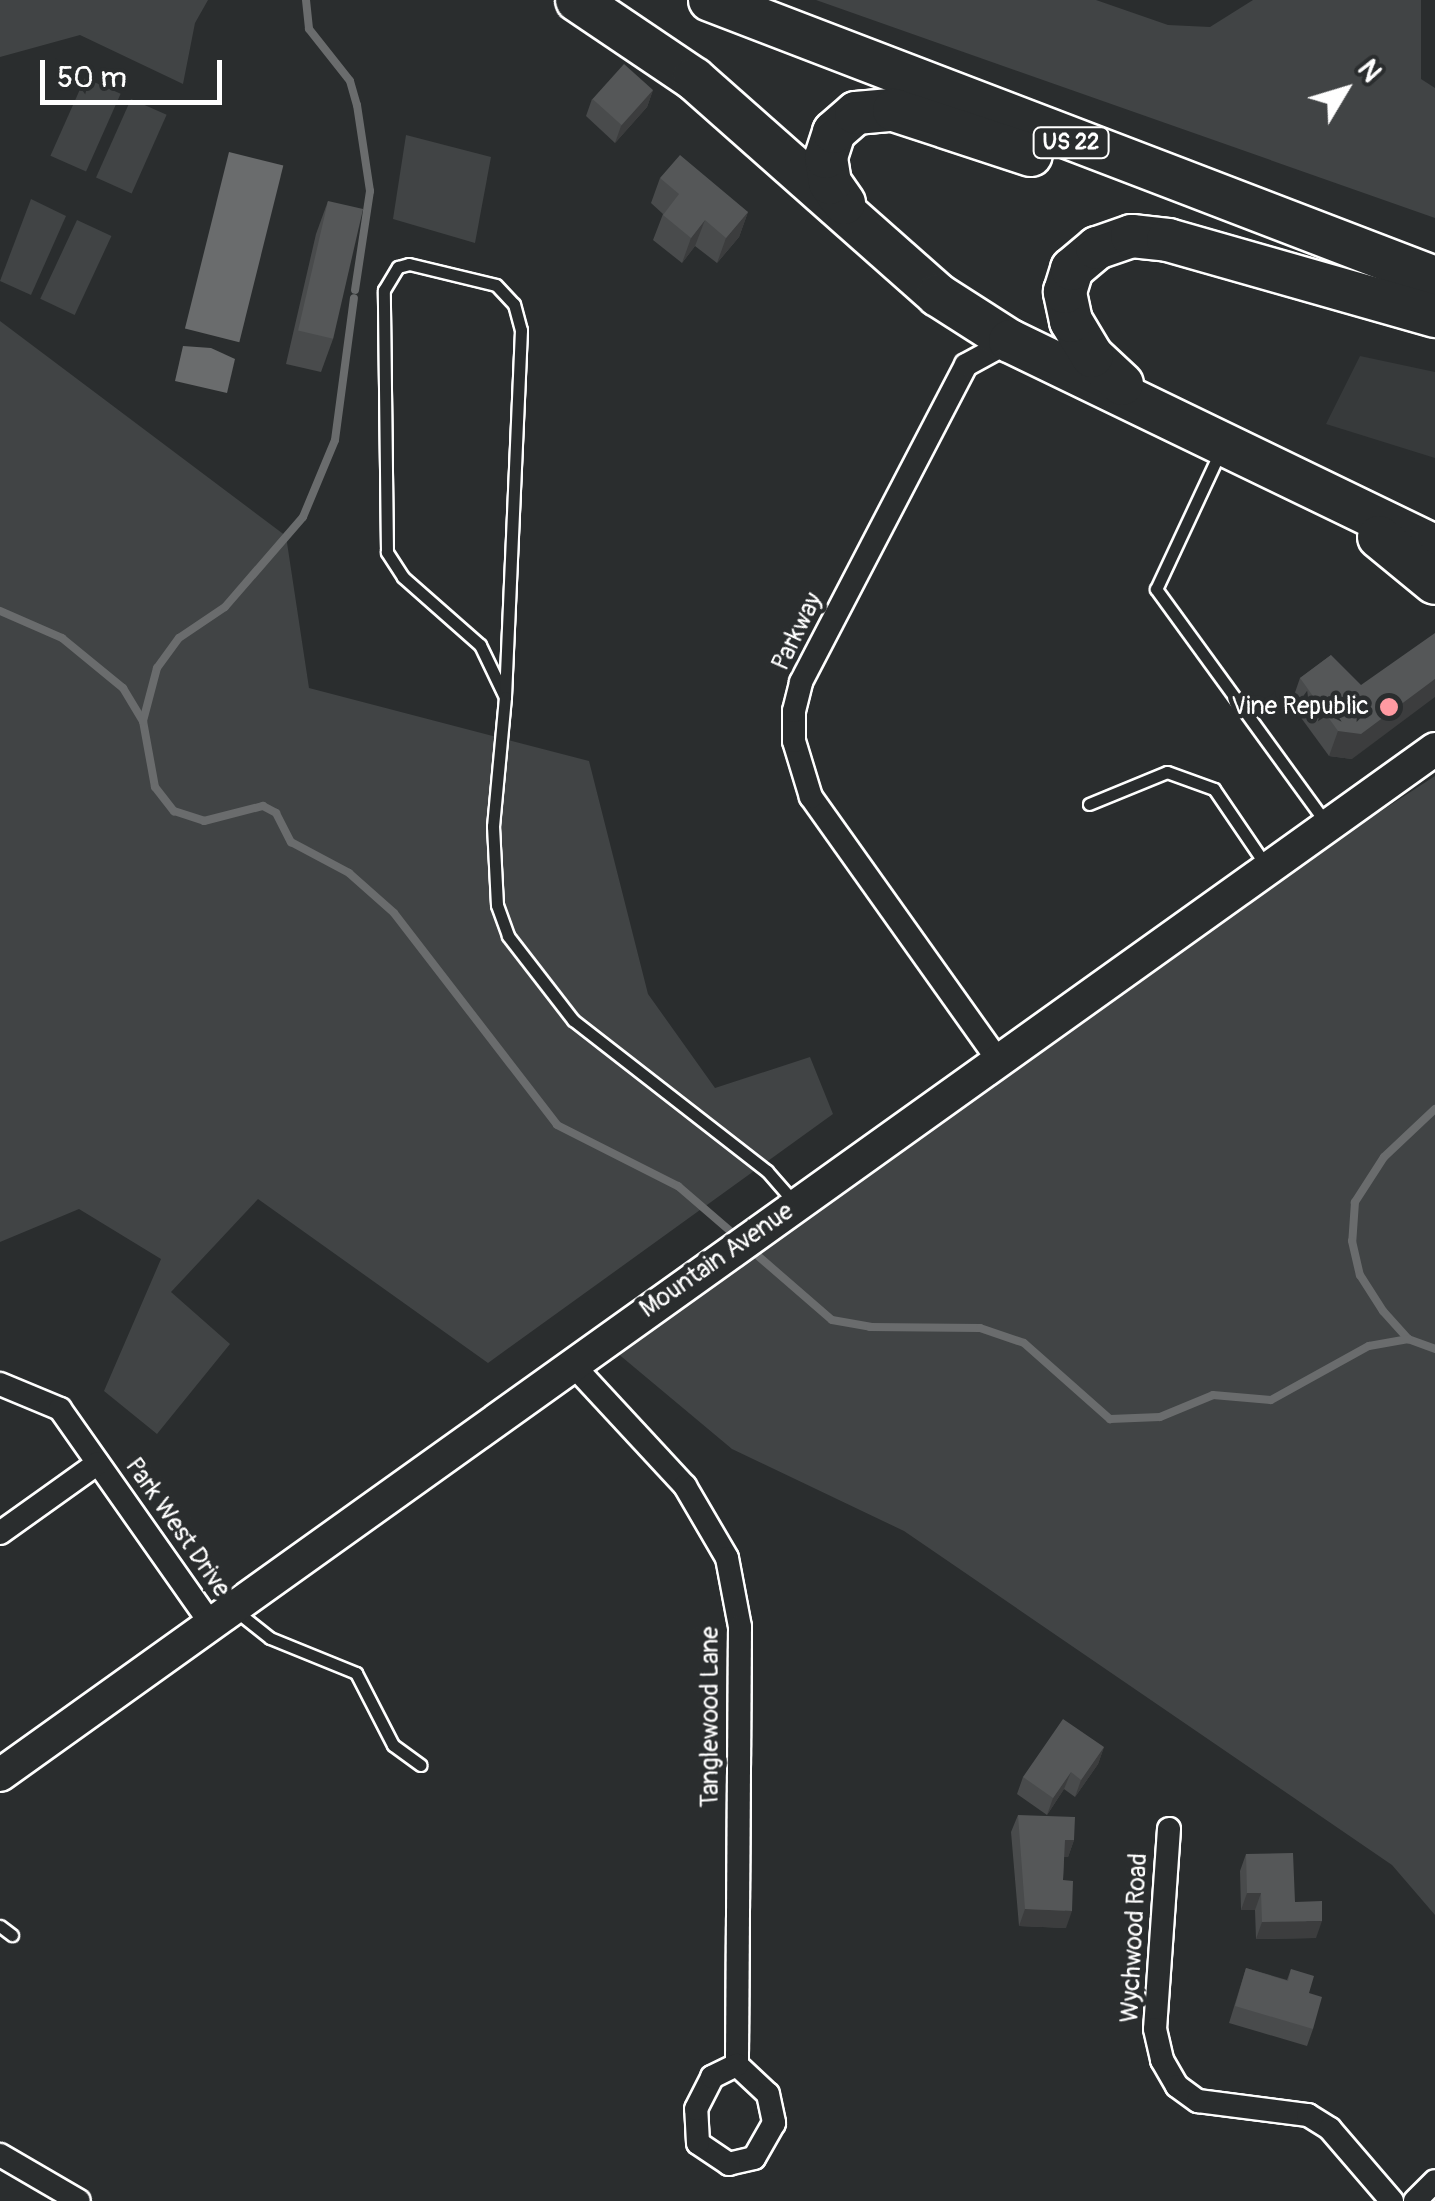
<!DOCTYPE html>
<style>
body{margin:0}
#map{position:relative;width:1435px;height:2201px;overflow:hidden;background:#2a2d2e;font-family:Pangolin,sans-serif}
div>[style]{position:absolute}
.built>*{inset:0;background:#373a3b}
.green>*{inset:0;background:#414445;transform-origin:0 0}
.water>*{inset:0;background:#6a6c6d;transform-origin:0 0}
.stream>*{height:8px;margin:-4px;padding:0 4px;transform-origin:4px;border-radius:4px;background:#6a6c6d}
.roads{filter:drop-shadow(2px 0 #fff) drop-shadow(-2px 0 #fff) drop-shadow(0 2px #fff) drop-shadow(0 -2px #fff)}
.lane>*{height:11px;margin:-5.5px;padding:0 5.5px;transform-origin:5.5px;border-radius:5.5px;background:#2a2d2e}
.street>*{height:22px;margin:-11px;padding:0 11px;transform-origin:11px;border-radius:11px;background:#2a2d2e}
.secondary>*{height:32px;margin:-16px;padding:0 16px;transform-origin:16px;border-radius:16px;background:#2a2d2e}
.highway>*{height:42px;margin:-21px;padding:0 21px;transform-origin:21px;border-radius:21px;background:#2a2d2e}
.wall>*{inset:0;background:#494b4c}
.shaded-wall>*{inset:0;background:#3c3d3e}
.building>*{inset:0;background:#555758;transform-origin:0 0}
.dots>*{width:28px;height:28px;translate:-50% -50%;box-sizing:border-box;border:5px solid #2a2d2e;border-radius:50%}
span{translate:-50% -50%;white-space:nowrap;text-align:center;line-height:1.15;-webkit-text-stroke:9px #2a2d2e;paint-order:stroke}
.shield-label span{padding:2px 8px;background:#2a2d2e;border:2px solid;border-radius:8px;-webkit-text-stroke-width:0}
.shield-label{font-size:22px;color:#fff;font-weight:700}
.street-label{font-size:25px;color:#fff}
.poi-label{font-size:25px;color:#fff}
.right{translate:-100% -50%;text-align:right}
.north{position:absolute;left:1295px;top:40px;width:100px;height:100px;-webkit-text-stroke:8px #2a2d2e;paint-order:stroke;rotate:52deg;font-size:28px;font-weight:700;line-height:40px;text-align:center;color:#fff}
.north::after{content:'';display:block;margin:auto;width:35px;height:45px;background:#fff;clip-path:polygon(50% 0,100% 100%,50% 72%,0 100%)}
.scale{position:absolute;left:40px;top:60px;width:182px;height:45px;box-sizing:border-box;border:5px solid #fff;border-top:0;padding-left:12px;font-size:30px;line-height:35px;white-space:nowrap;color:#fff;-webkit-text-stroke:8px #2a2d2e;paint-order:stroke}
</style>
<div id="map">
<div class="built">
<i style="clip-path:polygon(1360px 356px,1435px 372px,1435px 458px,1326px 424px)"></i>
</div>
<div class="green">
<i style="clip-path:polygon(0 0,208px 0,195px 23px,183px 84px,80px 35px,0 57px)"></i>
<i style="clip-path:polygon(816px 0,1096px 0,1168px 25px,1210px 27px,1253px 0,1421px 0,1421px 79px,1435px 88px,1435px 218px)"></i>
<i style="left:85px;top:78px;width:39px;height:85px;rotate:24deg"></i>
<i style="left:131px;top:99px;width:39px;height:86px;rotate:24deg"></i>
<i style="clip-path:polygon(406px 135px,491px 157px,475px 243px,393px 219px)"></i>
<i style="clip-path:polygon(31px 199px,66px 216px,31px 295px,0 281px)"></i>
<i style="left:77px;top:220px;width:38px;height:87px;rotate:25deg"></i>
<i style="clip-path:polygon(0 321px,286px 536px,309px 688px,589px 761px,648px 994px,715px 1088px,810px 1057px,833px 1114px,488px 1363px,258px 1199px,171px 1292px,230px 1344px,157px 1434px,104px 1391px,161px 1259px,79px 1209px,0 1242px)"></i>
<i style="clip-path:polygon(1435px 776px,1435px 1915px,1392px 1865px,904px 1531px,732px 1449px,604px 1342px,998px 1060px)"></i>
</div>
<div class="water">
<i style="left:229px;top:152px;width:56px;height:182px;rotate:14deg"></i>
<i style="clip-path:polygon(183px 346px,211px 348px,235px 359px,227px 393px,175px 381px)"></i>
</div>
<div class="stream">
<i style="left:306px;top:0;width:29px;rotate:84deg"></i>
<i style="left:309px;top:29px;width:66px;rotate:51.7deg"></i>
<i style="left:350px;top:81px;width:25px;rotate:74deg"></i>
<i style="left:357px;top:105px;width:87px;rotate:81.4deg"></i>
<i style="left:370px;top:191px;width:100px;rotate:98.6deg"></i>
<i style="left:0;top:611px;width:68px;rotate:23.5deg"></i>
<i style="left:62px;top:638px;width:79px;rotate:39.3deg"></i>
<i style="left:123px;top:688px;width:39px;rotate:59deg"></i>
<i style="left:143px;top:721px;width:67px;rotate:79.7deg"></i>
<i style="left:155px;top:787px;width:31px;rotate:52deg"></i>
<i style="left:174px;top:811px;width:32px;rotate:18deg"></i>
<i style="left:204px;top:821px;width:61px;rotate:-14.3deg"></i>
<i style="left:263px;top:806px;width:15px;rotate:28deg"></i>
<i style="left:276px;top:813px;width:33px;rotate:63deg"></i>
<i style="left:291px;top:842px;width:66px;rotate:28.1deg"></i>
<i style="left:349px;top:873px;width:60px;rotate:41.6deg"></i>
<i style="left:394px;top:913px;width:267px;rotate:52.4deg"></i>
<i style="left:557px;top:1125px;width:136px;rotate:26.8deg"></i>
<i style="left:678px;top:1186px;width:77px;rotate:40.8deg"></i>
<i style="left:143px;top:721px;width:55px;rotate:-75.2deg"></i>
<i style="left:157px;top:668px;width:37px;rotate:-54deg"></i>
<i style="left:179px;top:638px;width:55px;rotate:-34deg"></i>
<i style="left:225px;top:607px;width:119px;rotate:-49.1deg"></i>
<i style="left:303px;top:517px;width:83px;rotate:-67.4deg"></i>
<i style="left:335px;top:440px;width:143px;rotate:-82.4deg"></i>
<i style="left:1435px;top:1109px;width:70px;rotate:136.7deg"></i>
<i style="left:1384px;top:1157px;width:54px;rotate:122.8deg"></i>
<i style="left:1355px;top:1202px;width:39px;rotate:94deg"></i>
<i style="left:1352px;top:1241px;width:35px;rotate:77deg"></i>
<i style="left:1360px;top:1275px;width:43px;rotate:57.4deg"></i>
<i style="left:1383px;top:1311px;width:38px;rotate:48deg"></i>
<i style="left:1408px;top:1339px;width:29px;rotate:20deg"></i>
<i style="left:750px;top:1249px;width:108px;rotate:40.9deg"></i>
<i style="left:832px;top:1320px;width:39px;rotate:10deg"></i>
<i style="left:870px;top:1327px;width:110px;rotate:0.5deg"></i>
<i style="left:980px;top:1328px;width:46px;rotate:18.8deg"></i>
<i style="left:1024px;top:1343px;width:115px;rotate:41.5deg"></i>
<i style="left:1110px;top:1419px;width:50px;rotate:-2.3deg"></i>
<i style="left:1160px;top:1417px;width:57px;rotate:-22.5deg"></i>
<i style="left:1213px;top:1395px;width:58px;rotate:4.9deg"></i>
<i style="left:1271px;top:1400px;width:112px;rotate:-28.9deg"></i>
<i style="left:1369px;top:1346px;width:40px;rotate:-10deg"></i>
</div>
<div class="roads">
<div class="lane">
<i style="left:1220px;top:452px;width:151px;rotate:115deg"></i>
<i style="left:1156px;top:589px;width:291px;rotate:54deg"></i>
<i style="left:505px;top:697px;width:58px;rotate:-115.7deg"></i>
<i style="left:480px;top:645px;width:103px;rotate:-138.6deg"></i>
<i style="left:403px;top:577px;width:30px;rotate:-123deg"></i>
<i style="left:387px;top:552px;width:262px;rotate:-90.7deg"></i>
<i style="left:384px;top:290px;width:27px;rotate:-59deg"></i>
<i style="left:398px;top:267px;width:11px;rotate:-15deg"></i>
<i style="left:409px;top:264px;width:89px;rotate:13.6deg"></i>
<i style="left:496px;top:285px;width:26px;rotate:47deg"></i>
<i style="left:514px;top:304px;width:27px;rotate:75deg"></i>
<i style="left:521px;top:330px;width:367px;rotate:92.5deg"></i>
<i style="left:505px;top:697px;width:130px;rotate:95.3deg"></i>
<i style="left:493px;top:826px;width:79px;rotate:87.1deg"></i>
<i style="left:497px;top:905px;width:33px;rotate:70deg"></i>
<i style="left:508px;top:936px;width:106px;rotate:52.3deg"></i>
<i style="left:573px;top:1020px;width:246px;rotate:37.9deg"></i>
<i style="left:767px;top:1171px;width:40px;rotate:49deg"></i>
<i style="left:1089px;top:804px;width:84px;rotate:-22.3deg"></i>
<i style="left:1167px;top:772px;width:50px;rotate:19.9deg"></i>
<i style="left:1214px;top:789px;width:94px;rotate:55.8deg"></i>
<i style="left:236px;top:1611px;width:43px;rotate:38.5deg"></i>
<i style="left:270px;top:1638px;width:93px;rotate:22.1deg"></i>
<i style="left:356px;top:1673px;width:81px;rotate:62.8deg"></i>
<i style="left:393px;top:1745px;width:34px;rotate:36deg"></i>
<i style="left:0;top:1926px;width:15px;rotate:37deg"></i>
</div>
<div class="street">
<i style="left:998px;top:1060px;width:323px;rotate:-125.4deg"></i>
<i style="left:811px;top:797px;width:59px;rotate:-106.9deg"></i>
<i style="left:794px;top:741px;width:30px;rotate:-90deg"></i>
<i style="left:794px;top:711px;width:30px;rotate:-76deg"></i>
<i style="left:801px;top:682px;width:357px;rotate:-62.5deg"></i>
<i style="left:966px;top:365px;width:50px;rotate:-28.6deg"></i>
<i style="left:573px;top:1365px;width:165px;rotate:47.2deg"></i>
<i style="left:685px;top:1486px;width:83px;rotate:59.7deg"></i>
<i style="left:727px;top:1558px;width:70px;rotate:79.3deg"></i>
<i style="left:740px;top:1627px;width:438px;rotate:90.4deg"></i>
<i style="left:0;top:1384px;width:65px;rotate:22.6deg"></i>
<i style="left:60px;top:1409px;width:263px;rotate:54.9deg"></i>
<i style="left:0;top:1533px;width:120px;rotate:-35.5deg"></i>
<i style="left:1169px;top:1829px;width:200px;rotate:94deg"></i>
<i style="left:1155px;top:2029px;width:32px;rotate:77deg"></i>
<i style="left:1162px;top:2060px;width:30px;rotate:60deg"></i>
<i style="left:1177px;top:2086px;width:26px;rotate:36deg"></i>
<i style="left:1198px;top:2101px;width:111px;rotate:7.3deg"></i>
<i style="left:1308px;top:2115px;width:26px;rotate:32deg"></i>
<i style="left:1330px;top:2129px;width:95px;rotate:49.3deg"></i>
<i style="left:737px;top:2065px;width:42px;rotate:43.1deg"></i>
<i style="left:768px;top:2094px;width:30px;rotate:78deg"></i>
<i style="left:774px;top:2123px;width:40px;rotate:119.7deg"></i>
<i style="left:754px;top:2158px;width:26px;rotate:167deg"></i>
<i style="left:729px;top:2164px;width:37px;rotate:-146deg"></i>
<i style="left:698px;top:2143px;width:34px;rotate:-93deg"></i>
<i style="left:696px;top:2109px;width:36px;rotate:-63deg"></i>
<i style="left:712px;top:2077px;width:28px;rotate:-26deg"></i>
<i style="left:0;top:2155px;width:91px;rotate:30.2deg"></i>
<i style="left:1415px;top:2201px;width:28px;rotate:-45deg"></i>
</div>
<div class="secondary">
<i style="left:0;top:1775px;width:1764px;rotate:-35.56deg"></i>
</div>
<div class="highway">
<i style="left:577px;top:0;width:141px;rotate:34deg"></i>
<i style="left:694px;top:79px;width:326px;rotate:41.5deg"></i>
<i style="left:938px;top:295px;width:85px;rotate:32.6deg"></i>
<i style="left:1010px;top:341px;width:472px;rotate:25.8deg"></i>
<i style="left:710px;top:0;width:776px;rotate:20.98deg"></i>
<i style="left:844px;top:203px;width:24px;rotate:-125deg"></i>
<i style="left:830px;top:183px;width:26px;rotate:-99deg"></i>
<i style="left:826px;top:157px;width:26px;rotate:-72deg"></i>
<i style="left:834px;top:132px;width:29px;rotate:-41deg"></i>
<i style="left:856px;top:113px;width:38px;rotate:-5deg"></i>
<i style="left:894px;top:110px;width:144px;rotate:18.2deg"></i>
<i style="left:1122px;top:384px;width:41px;rotate:-137deg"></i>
<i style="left:1092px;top:356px;width:41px;rotate:-121deg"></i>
<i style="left:1071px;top:321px;width:30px;rotate:-102deg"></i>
<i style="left:1065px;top:292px;width:24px;rotate:-73deg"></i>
<i style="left:1072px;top:269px;width:33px;rotate:-40deg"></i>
<i style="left:1097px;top:248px;width:37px;rotate:-19deg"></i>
<i style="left:1132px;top:236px;width:36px;rotate:6deg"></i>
<i style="left:1168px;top:240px;width:278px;rotate:15.9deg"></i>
<i style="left:1379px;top:537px;width:72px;rotate:39.4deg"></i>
</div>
</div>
<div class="wall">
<i style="clip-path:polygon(653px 90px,647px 107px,615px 143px,586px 116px,592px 99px)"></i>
<i style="clip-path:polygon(660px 178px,748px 212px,739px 237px,717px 263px,695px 246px,682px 263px,653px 240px,663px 214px,651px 203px)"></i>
<i style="clip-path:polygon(328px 201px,333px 339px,321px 372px,286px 364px,316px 234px)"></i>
<i style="clip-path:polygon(1331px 655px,1352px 759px,1329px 756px,1291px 704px,1300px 678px)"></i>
<i style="clip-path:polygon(1104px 1747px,1098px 1764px,1075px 1797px,1064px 1789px,1047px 1815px,1017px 1794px,1023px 1777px)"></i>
<i style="clip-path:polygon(1018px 1815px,1074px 1840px,1068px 1857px,1064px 1857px,1063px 1880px,1066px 1928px,1019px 1926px,1011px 1832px)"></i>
<i style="clip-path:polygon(1246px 1854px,1295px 1902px,1316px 1938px,1256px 1939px,1255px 1910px,1241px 1910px,1240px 1871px)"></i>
<i style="clip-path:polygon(1246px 1968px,1287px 1980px,1291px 1969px,1309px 1993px,1313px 2029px,1307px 2046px,1229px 2023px)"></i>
</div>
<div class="shaded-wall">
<i style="clip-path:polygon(653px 90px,647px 107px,615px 143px,621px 126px)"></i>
<i style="clip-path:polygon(748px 212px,739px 237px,717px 263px,726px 238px)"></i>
<i style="clip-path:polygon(705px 220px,695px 246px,682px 263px,691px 238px)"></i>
<i style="clip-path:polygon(1435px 679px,1435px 697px,1352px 759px,1329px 756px,1338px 731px)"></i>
<i style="clip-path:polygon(1104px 1747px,1098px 1764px,1075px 1797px,1081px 1780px)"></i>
<i style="clip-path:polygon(1071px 1772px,1064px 1789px,1047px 1815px,1053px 1798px)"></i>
<i style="clip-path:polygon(1065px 1840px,1074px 1840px,1068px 1857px,1059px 1857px)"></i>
<i style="clip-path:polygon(1247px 1893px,1261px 1893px,1255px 1910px,1241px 1910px)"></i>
<i style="clip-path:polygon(1025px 1909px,1072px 1911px,1066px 1928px,1019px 1926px)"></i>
<i style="clip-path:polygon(1322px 1921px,1316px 1938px,1256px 1939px,1262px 1922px)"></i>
</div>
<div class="building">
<i style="left:624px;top:64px;width:39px;height:47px;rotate:42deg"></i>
<i style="clip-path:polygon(680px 155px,748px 212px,726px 238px,705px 220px,691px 238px,663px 215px,679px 194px,660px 178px)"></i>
<i style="left:328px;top:201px;width:36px;height:133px;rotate:13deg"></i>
<i style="clip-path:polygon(1435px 633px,1435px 679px,1361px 734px,1338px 731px,1300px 678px,1331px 655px,1361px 685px)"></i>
<i style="clip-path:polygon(1063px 1719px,1104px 1747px,1081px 1780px,1071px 1772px,1053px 1798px,1023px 1777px)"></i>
<i style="clip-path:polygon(1018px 1815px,1075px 1817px,1074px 1840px,1065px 1840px,1063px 1880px,1073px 1881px,1072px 1911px,1025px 1909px)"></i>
<i style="clip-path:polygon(1293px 1853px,1295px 1902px,1322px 1901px,1322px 1921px,1262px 1922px,1261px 1893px,1247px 1893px,1246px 1854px)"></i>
<i style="clip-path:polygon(1246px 1968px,1288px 1981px,1291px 1969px,1314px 1976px,1309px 1993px,1322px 1997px,1313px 2029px,1235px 2006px)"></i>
</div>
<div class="dots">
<i style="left:1389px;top:707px;background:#ff9aa2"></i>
</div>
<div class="shield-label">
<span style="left:1071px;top:143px">US 22</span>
</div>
<div class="street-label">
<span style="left:798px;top:632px;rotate:-64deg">Parkway</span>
<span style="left:717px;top:1261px;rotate:-35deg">Mountain Avenue</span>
<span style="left:177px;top:1528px;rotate:55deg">Park West Drive</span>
<span style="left:711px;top:1717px;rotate:-90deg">Tanglewood Lane</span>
<span style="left:1135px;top:1938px;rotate:-87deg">Wychwood Road</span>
</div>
<div class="poi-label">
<span class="right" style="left:1369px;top:707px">Vine Republic</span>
</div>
<div class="north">N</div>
<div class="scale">50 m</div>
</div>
